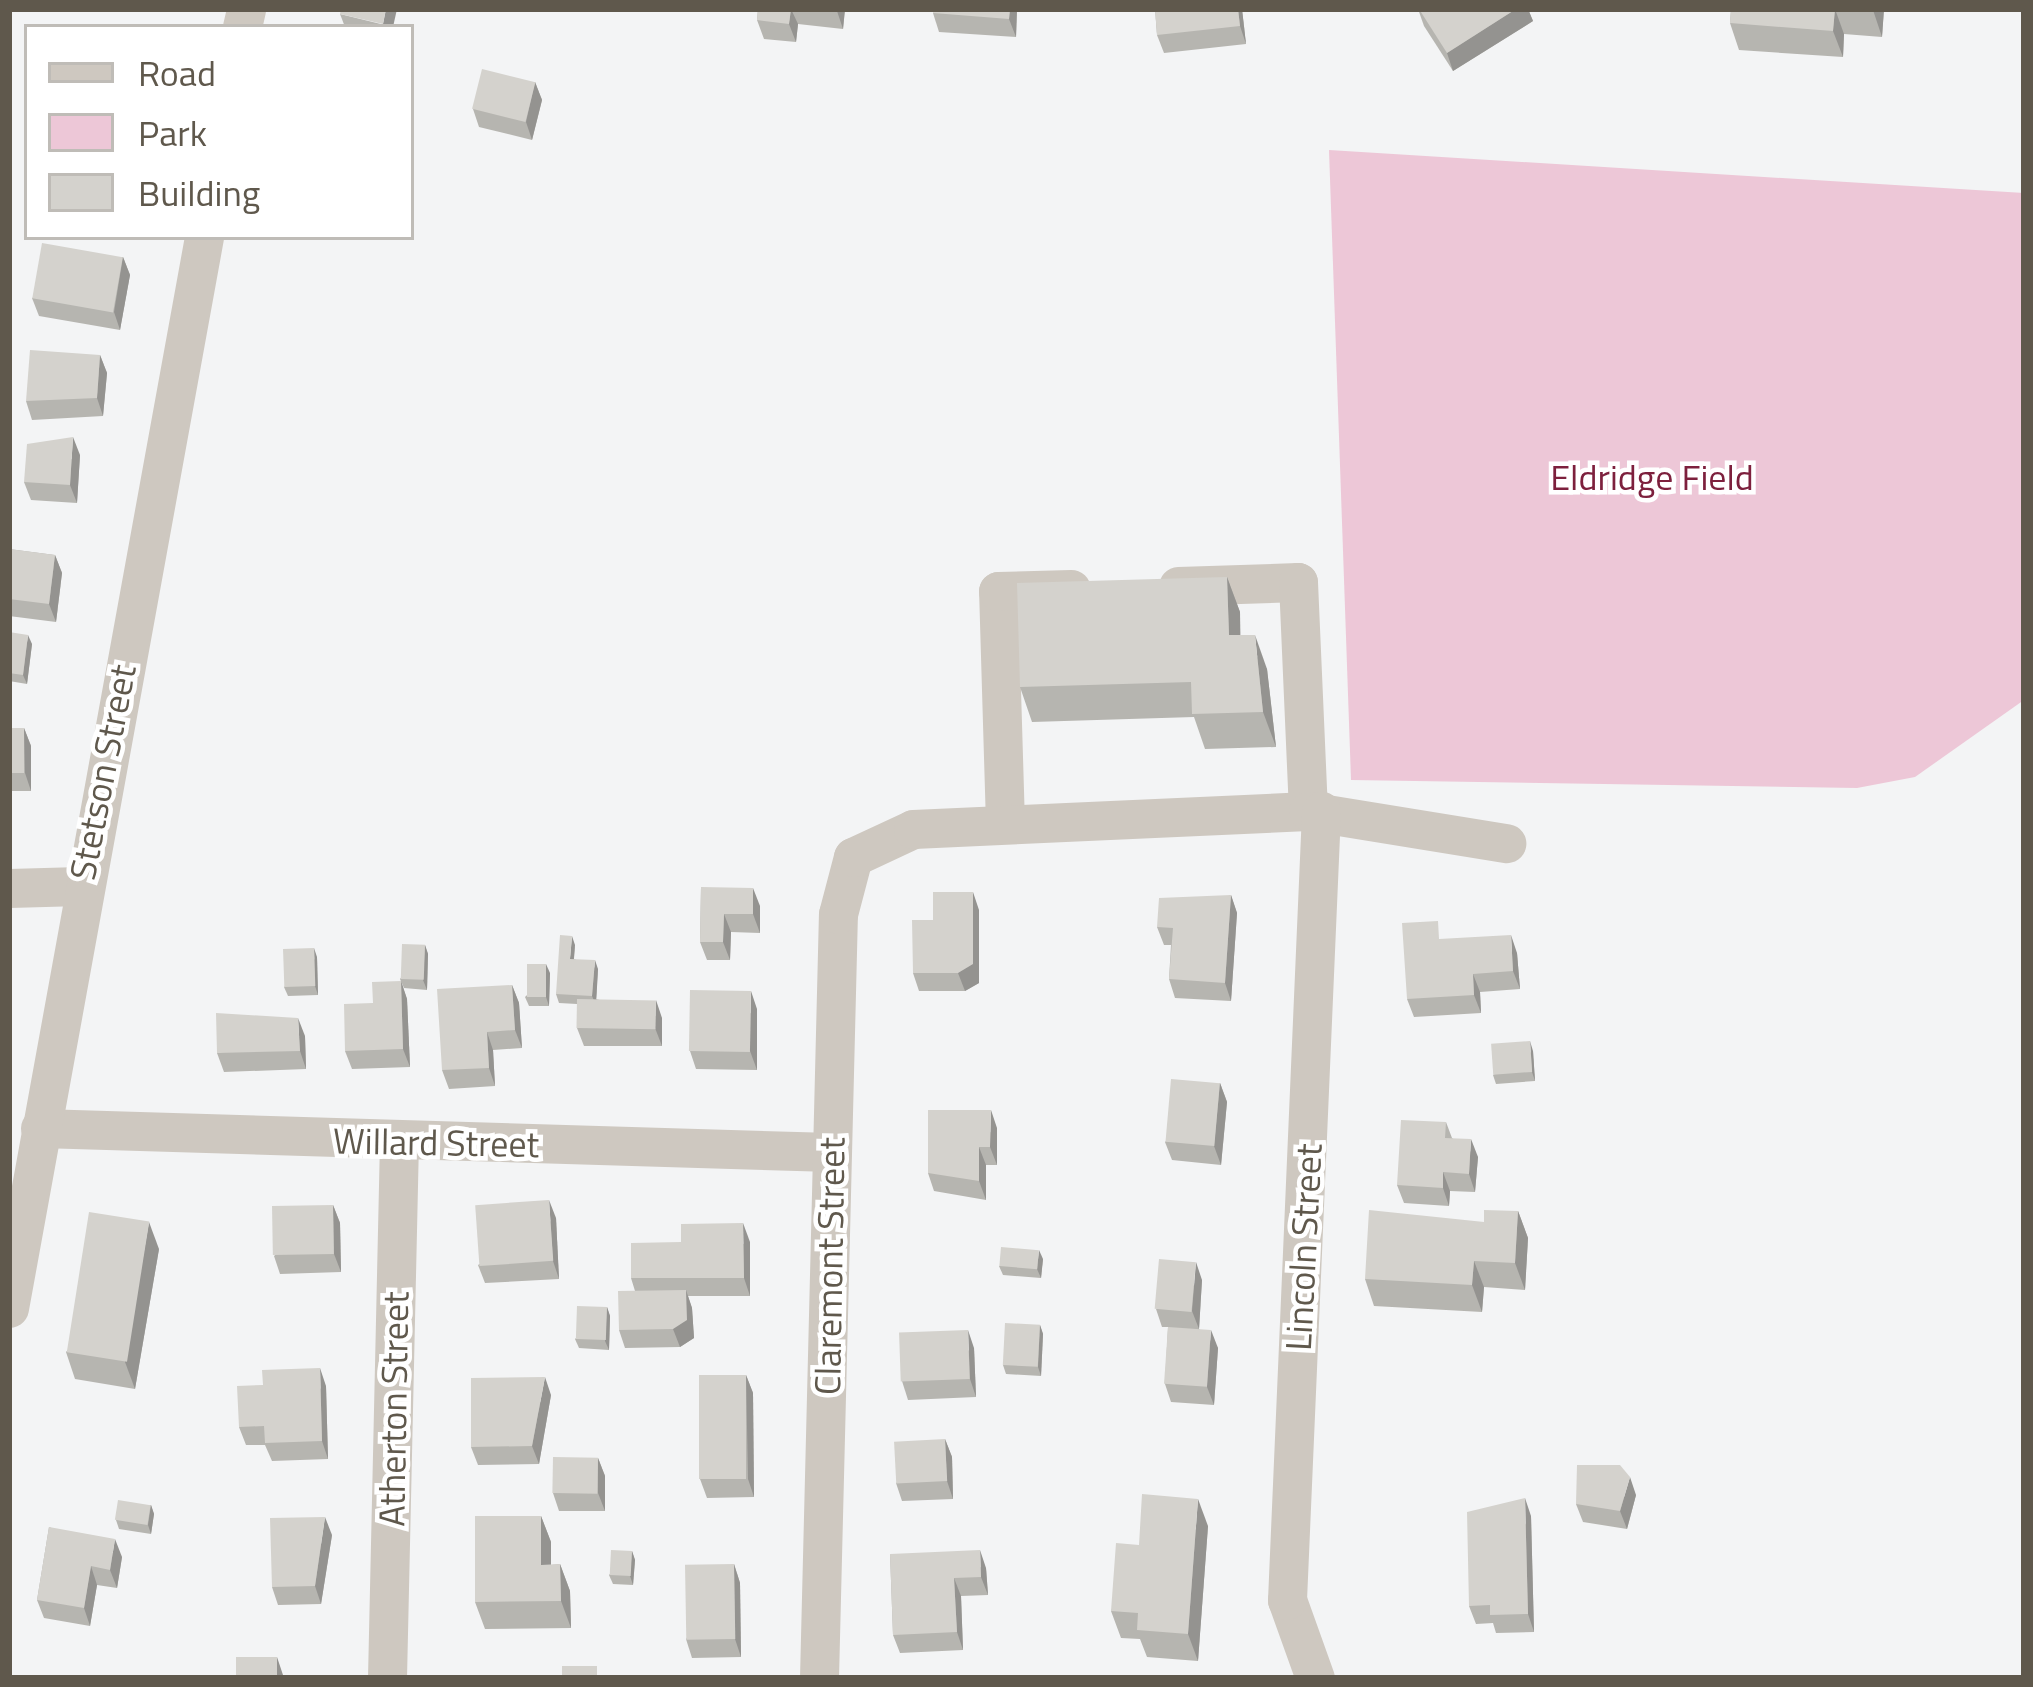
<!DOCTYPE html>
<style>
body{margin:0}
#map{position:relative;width:2033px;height:1687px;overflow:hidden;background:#f3f4f5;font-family:"Titillium Web",sans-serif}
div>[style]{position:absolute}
.green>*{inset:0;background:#edc7d7}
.minor>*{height:39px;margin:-19.5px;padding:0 19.5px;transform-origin:19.5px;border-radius:19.5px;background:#cec8c0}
.wall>*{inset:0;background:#b6b5b0}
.shaded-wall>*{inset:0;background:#949390}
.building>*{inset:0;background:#d4d2cd;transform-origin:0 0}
span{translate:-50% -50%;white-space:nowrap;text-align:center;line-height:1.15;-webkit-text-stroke:9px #fff;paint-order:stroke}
.park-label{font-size:36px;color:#7d203d}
.street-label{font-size:36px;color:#5f584c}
.frame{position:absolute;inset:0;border:12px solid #5f584c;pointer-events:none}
.legend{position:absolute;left:24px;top:24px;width:390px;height:216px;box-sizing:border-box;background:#fff;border:3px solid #bfbcb7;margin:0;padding:15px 21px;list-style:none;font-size:36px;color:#5f584c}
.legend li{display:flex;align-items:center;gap:24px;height:60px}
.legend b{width:60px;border:3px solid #bfbcb7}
</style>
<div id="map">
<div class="green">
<i style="clip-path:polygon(1329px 150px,2024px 193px,2024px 700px,1915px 777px,1857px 788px,1351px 780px)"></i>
</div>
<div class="minor">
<i style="left:242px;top:27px;width:18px;rotate:-77deg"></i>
<i style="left:1178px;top:586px;width:120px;rotate:-1.9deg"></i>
<i style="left:1298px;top:582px;width:229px;rotate:87.5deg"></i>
<i style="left:1005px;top:824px;width:233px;rotate:-91.7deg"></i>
<i style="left:998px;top:591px;width:73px;rotate:-1.6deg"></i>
<i style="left:9px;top:888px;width:71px;rotate:-1.6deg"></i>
<i style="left:40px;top:1128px;width:792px;rotate:1.74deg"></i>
<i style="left:9px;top:1308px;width:1089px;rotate:-79.68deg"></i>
<i style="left:387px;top:1678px;width:537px;rotate:-88.72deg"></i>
<i style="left:819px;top:1678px;width:764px;rotate:-88.58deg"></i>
<i style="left:838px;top:914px;width:59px;rotate:-75.3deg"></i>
<i style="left:853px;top:857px;width:66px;rotate:-25deg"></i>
<i style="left:913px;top:829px;width:395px;rotate:-2.6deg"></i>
<i style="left:1308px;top:811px;width:201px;rotate:9.2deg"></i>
<i style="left:1315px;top:1678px;width:83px;rotate:-109.7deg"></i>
<i style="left:1287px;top:1600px;width:790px;rotate:-87.53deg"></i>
</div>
<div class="wall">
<i style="clip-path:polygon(758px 9px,845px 9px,843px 29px,798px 24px,796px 42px,764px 39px,757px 20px)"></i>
<i style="clip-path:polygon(1017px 9px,1016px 37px,939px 32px,933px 13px)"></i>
<i style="clip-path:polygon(1155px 9px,1242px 9px,1246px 44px,1164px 53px,1157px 35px)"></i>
<i style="clip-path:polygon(1418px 9px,1528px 9px,1533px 21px,1453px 71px,1424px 26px)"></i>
<i style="clip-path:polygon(1731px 9px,1884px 9px,1882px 37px,1844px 34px,1843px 57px,1739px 50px,1730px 23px)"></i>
<i style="clip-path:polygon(340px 14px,393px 27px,345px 27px)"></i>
<i style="clip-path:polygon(535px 82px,542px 100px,532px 140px,479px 127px,473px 109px)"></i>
<i style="clip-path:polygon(123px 257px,130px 275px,120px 330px,39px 316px,32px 298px)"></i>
<i style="clip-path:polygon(100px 355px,107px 373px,103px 416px,32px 420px,26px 401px)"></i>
<i style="clip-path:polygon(80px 455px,77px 503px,31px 500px,24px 482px)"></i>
<i style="clip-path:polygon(9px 549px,55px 555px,62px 573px,56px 622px,9px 616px)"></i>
<i style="clip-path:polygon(1227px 577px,1240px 612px,1240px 635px,1267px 669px,1276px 747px,1205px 749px,1194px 717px,1032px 722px,1020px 687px)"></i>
<i style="clip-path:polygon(9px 632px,32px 644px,27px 684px,9px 681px)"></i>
<i style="clip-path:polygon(9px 728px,24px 728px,31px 746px,31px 791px,9px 791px)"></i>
<i style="clip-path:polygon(701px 887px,760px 906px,760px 933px,731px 932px,730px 960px,707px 960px,700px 942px)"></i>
<i style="clip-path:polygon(1231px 895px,1237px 913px,1231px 1001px,1175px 998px,1169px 979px,1171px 945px,1164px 945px,1157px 927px)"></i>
<i style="clip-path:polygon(979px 910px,979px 983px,965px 991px,919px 991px,913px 973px,933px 920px)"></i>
<i style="clip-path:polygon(1445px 939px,1517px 953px,1520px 989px,1480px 992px,1481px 1013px,1414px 1017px,1407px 999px)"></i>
<i style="clip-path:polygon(425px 945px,428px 954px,427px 990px,404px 988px,400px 979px)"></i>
<i style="clip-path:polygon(575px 945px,574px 959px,598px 969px,596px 999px,662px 1018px,662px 1046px,584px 1046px,577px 1028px,577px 1004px,559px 1003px,556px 994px)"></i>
<i style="clip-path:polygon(317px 957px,318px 995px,288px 996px,284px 987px)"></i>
<i style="clip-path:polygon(550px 973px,549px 1006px,529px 1006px,525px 997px)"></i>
<i style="clip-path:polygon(401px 981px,407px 999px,410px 1067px,352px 1069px,345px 1051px,373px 1003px)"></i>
<i style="clip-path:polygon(512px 985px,519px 1003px,522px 1048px,493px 1050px,495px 1086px,449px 1089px,442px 1070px)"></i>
<i style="clip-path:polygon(757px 1009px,757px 1070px,696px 1069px,690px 1051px)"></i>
<i style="clip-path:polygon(305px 1036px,306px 1069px,224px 1072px,217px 1053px)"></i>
<i style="clip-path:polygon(1533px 1051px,1535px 1081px,1496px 1084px,1493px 1075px)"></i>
<i style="clip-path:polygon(1220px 1083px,1227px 1102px,1221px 1165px,1172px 1160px,1165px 1142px)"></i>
<i style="clip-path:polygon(1446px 1122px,1452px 1138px,1478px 1157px,1475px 1192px,1450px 1191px,1449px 1206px,1404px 1203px,1397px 1185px)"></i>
<i style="clip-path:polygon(997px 1128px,997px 1165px,986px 1165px,986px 1200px,934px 1191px,928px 1173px)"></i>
<i style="clip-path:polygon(333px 1205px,340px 1223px,341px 1272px,280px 1274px,274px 1256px)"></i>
<i style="clip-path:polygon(1518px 1211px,1528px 1238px,1525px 1290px,1484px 1287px,1482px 1312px,1374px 1306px,1365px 1279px,1484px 1222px)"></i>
<i style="clip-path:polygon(556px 1218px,559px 1279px,485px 1283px,478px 1265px)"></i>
<i style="clip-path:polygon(750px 1242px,750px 1296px,688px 1296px,692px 1308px,694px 1338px,680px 1347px,625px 1348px,619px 1330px,635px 1291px,631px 1278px)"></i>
<i style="clip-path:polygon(159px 1249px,135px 1389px,75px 1379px,66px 1352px)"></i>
<i style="clip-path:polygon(1043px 1259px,1041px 1278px,1003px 1275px,999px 1266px)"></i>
<i style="clip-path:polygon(1202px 1280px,1199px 1329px,1218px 1348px,1214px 1405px,1171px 1402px,1165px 1384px,1168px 1327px,1162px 1327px,1156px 1309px)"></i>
<i style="clip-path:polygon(607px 1307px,610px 1316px,609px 1350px,579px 1348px,575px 1339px)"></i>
<i style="clip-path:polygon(1040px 1325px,1043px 1334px,1041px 1376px,1006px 1374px,1003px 1365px)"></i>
<i style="clip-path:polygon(974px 1348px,976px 1397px,908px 1400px,902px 1381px)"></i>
<i style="clip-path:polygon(746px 1375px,753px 1393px,754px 1497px,707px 1498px,700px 1479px)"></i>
<i style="clip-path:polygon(326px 1386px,328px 1459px,272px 1461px,265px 1445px,246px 1445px,239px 1427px)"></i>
<i style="clip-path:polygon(551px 1395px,539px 1464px,478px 1465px,471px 1447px)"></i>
<i style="clip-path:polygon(945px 1439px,952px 1457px,953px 1499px,902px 1501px,896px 1483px)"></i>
<i style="clip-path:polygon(598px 1458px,605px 1476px,605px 1511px,559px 1511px,553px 1493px)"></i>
<i style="clip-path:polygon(1636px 1495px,1627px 1529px,1583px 1522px,1576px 1504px)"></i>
<i style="clip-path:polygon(151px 1505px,154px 1514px,151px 1534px,119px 1529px,116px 1520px)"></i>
<i style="clip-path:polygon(541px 1516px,551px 1542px,551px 1565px,560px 1564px,570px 1591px,571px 1628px,485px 1629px,475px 1602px)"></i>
<i style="clip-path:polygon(1531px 1516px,1534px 1632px,1496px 1633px,1493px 1623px,1476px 1624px,1469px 1606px)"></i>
<i style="clip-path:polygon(1208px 1526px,1198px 1661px,1147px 1657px,1140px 1639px,1121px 1638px,1111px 1611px,1139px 1545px)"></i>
<i style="clip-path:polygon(49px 1527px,122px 1557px,117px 1588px,97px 1585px,90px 1626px,44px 1618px,37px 1600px)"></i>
<i style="clip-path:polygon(332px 1535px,321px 1604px,278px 1605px,272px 1587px)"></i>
<i style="clip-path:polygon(632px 1551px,635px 1560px,633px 1585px,613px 1584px,609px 1575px)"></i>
<i style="clip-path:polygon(890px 1554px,986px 1568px,988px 1595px,961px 1596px,963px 1650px,900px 1653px,893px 1635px)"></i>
<i style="clip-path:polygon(734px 1564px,740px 1583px,741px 1657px,692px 1658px,686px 1639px)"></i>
</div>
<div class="shaded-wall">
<i style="clip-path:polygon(386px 9px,397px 9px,393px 27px,384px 27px,383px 24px)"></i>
<i style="clip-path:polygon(791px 9px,798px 24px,796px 42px,789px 24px)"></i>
<i style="clip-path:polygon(837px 9px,845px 9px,843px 29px,837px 11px)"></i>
<i style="clip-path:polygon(1010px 9px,1017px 9px,1016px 37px,1009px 19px)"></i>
<i style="clip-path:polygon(1238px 9px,1242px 9px,1246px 44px,1240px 26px)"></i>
<i style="clip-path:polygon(1516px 9px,1528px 9px,1533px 21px,1453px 71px,1447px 53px)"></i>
<i style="clip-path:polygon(1835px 9px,1844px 34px,1843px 57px,1833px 31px)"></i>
<i style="clip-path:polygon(1873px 9px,1884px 9px,1882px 37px,1873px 10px)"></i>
<i style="clip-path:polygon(535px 82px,542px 100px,532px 140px,526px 122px)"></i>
<i style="clip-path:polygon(123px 257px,130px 275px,120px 330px,114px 312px)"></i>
<i style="clip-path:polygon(100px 355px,107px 373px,103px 416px,97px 398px)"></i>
<i style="clip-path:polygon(73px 437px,80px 455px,77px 503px,70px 485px)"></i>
<i style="clip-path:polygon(55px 555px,62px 573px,56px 622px,49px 604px)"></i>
<i style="clip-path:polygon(1227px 577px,1240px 612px,1241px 670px,1229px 635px)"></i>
<i style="clip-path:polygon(28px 635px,32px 644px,27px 684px,23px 675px)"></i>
<i style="clip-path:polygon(1255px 635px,1267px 669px,1276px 747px,1263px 712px)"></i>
<i style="clip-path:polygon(24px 728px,31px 746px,31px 791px,25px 773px)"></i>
<i style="clip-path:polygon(753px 888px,760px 906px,760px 933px,753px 914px)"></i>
<i style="clip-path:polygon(973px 892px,979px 910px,979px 983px,965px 991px,958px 973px)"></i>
<i style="clip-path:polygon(1231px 895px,1237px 913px,1231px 1001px,1225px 983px)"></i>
<i style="clip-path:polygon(724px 914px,731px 932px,730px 960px,723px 942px)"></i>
<i style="clip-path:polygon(1511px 935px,1517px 953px,1520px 989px,1513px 971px)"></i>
<i style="clip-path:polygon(572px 936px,575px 945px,573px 968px,570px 959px)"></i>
<i style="clip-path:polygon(425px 945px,428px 954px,427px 990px,423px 980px)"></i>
<i style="clip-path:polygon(314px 948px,317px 957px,318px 995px,315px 986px)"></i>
<i style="clip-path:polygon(595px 960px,598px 969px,596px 1005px,592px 996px)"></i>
<i style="clip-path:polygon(546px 964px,550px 973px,549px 1006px,546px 997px)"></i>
<i style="clip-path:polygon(1473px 974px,1480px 992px,1481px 1013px,1474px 995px)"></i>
<i style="clip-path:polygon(401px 981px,407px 999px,410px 1067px,403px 1049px)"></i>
<i style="clip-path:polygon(512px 985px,519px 1003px,522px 1048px,515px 1030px)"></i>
<i style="clip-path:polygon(751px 991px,757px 1009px,757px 1070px,750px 1051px)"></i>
<i style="clip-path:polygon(656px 1000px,662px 1018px,662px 1046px,655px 1028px)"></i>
<i style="clip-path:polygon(298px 1018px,305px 1036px,306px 1069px,300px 1051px)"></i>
<i style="clip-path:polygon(487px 1032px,493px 1050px,495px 1086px,489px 1068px)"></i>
<i style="clip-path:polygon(1530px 1041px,1533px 1051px,1535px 1081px,1532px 1072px)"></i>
<i style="clip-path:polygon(1220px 1083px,1227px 1102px,1221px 1165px,1214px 1146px)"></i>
<i style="clip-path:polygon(991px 1110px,997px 1128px,997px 1165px,990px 1147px)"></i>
<i style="clip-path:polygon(1471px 1139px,1478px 1157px,1475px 1192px,1469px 1174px)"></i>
<i style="clip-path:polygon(979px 1147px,986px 1165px,986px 1200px,979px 1181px)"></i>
<i style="clip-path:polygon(1443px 1172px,1450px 1191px,1449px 1206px,1443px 1188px)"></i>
<i style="clip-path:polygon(549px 1200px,556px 1218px,559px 1279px,553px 1261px)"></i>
<i style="clip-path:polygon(333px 1205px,340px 1223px,341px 1272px,334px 1254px)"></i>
<i style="clip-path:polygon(1518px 1211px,1528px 1238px,1525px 1290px,1515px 1263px)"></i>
<i style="clip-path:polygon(149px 1222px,159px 1249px,135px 1389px,125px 1362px)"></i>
<i style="clip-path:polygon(743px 1223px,750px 1242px,750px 1296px,744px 1278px)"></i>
<i style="clip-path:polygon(1039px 1250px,1043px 1259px,1041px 1278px,1037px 1269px)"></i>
<i style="clip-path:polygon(1474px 1261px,1484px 1287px,1482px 1312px,1472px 1285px)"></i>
<i style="clip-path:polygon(1196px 1262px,1202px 1280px,1199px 1329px,1192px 1311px)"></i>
<i style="clip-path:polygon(686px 1290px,692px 1308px,694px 1338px,680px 1347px,673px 1329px)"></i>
<i style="clip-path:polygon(607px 1307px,610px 1316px,609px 1350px,605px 1341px)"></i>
<i style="clip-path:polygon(1040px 1325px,1043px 1334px,1041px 1376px,1038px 1367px)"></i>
<i style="clip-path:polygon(968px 1330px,974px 1348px,976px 1397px,970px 1379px)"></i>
<i style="clip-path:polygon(1211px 1330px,1218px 1348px,1214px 1405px,1207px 1387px)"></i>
<i style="clip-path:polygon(320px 1368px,326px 1386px,328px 1459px,322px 1441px)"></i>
<i style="clip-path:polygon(746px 1375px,753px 1393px,754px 1497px,748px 1479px)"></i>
<i style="clip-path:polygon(545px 1377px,551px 1395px,539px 1464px,532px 1446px)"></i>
<i style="clip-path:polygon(945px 1439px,952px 1457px,953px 1499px,947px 1481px)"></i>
<i style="clip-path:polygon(598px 1458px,605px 1476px,605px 1511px,598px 1493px)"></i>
<i style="clip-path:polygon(1630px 1477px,1636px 1495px,1627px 1529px,1620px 1511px)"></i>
<i style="clip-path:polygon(1525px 1498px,1531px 1516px,1534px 1632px,1528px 1614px)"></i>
<i style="clip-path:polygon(1198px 1499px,1208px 1526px,1198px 1661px,1188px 1634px)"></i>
<i style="clip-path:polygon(151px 1505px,154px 1514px,151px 1534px,148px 1525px)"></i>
<i style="clip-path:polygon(541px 1516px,551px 1542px,551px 1591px,541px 1565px)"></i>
<i style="clip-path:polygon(325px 1517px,332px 1535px,321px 1604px,315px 1586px)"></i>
<i style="clip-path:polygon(115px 1539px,122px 1557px,117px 1588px,110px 1570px)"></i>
<i style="clip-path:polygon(980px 1550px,986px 1568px,988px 1595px,981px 1577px)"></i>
<i style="clip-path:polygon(632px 1551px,635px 1560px,633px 1585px,630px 1576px)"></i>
<i style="clip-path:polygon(560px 1564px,570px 1591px,571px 1628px,561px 1601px)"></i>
<i style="clip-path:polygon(734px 1564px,740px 1583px,741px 1657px,735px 1639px)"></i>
<i style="clip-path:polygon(91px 1566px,97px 1585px,90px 1626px,84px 1608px)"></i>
<i style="clip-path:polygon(954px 1578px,961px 1596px,963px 1650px,957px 1632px)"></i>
<i style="clip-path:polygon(277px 1657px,283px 1675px,283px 1678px,277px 1678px)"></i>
</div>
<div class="building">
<i style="clip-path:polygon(341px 9px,386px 9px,383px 24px,340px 14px)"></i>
<i style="clip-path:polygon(758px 9px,791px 9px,789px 24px,757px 20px)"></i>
<i style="clip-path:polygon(933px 9px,1010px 9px,1009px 19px,933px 13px)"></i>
<i style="clip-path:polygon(1155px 9px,1238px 9px,1240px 26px,1157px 35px)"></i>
<i style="clip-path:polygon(1419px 9px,1516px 9px,1447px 53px)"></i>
<i style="clip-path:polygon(1731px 9px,1835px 9px,1833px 31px,1730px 23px)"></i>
<i style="left:482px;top:69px;width:55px;height:41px;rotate:14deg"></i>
<i style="left:42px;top:243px;width:82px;height:56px;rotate:10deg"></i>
<i style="clip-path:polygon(30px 350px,100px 355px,97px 398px,26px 401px)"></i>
<i style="clip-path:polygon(73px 437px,70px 485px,24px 482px,27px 444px)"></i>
<i style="clip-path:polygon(9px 549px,55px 555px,49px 604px,9px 599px)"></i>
<i style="clip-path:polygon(1227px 577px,1229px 635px,1255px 635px,1263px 712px,1192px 714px,1191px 682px,1020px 687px,1017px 583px)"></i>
<i style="clip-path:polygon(9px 632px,28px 635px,23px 675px,9px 673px)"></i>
<i style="left:9px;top:728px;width:15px;height:45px"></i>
<i style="clip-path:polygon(701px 887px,753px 888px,753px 914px,724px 914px,723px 942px,700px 942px)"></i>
<i style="clip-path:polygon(933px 892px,973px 892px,973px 964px,958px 973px,913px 973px,912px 920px,933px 920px)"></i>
<i style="clip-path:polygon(1231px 895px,1225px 983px,1169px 979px,1173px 928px,1157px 927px,1159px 898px)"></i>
<i style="clip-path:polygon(1438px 921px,1439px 939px,1511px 935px,1513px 971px,1473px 974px,1474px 995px,1407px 999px,1402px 923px)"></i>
<i style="clip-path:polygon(560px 935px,572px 936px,570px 959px,595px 960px,592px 996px,556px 994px)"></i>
<i style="left:402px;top:944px;width:23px;height:35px;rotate:2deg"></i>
<i style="left:314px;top:948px;width:38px;height:31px;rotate:88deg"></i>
<i style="left:527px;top:964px;width:19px;height:33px"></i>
<i style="clip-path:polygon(401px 981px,403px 1049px,345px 1051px,344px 1004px,373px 1003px,372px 982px)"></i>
<i style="clip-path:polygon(512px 985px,515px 1030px,487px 1032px,489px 1068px,442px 1070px,437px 989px)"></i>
<i style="left:690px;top:990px;width:61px;height:61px;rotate:1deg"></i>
<i style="left:577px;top:999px;width:79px;height:29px;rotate:1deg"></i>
<i style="clip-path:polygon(216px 1013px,298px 1018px,300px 1051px,217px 1053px)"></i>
<i style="left:1530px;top:1041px;width:31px;height:39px;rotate:86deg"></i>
<i style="left:1171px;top:1079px;width:49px;height:63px;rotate:5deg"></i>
<i style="clip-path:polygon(928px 1110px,991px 1110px,990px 1147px,979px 1147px,979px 1181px,928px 1173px)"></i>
<i style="clip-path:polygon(1401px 1120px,1446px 1122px,1445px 1138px,1471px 1139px,1469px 1174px,1443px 1172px,1443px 1188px,1397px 1185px)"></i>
<i style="left:549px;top:1200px;width:61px;height:74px;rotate:86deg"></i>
<i style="left:333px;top:1205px;width:49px;height:61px;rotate:89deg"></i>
<i style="clip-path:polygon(1369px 1210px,1484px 1222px,1484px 1210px,1518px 1211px,1515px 1263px,1474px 1261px,1472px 1285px,1365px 1279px)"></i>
<i style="left:89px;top:1212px;width:61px;height:142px;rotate:9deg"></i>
<i style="clip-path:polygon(743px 1223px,744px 1278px,631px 1278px,631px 1243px,681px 1242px,681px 1224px)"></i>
<i style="left:1001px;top:1247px;width:38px;height:19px;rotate:5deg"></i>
<i style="left:1159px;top:1259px;width:37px;height:50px;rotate:5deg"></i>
<i style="clip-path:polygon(686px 1290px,687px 1320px,673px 1329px,619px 1330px,618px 1291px)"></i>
<i style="left:577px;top:1306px;width:30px;height:33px;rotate:2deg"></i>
<i style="left:1005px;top:1323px;width:35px;height:42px;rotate:3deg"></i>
<i style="left:1168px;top:1327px;width:43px;height:57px;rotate:4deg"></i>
<i style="left:968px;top:1330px;width:49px;height:69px;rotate:88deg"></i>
<i style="clip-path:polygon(320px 1368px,322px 1441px,265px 1443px,264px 1426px,239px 1427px,237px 1386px,263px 1385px,262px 1370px)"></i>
<i style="left:699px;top:1375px;width:47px;height:104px"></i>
<i style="clip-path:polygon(545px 1377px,532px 1446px,471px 1447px,471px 1378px)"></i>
<i style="left:945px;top:1439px;width:42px;height:51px;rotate:87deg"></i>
<i style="left:553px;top:1457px;width:45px;height:36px;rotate:1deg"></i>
<i style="clip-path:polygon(1577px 1465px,1620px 1465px,1630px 1477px,1620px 1511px,1576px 1504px)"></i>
<i style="clip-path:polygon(1142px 1494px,1198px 1499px,1188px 1634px,1137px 1630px,1138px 1613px,1111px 1611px,1116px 1543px,1139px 1545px)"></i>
<i style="clip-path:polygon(1525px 1498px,1528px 1614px,1490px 1615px,1490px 1605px,1469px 1606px,1467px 1512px)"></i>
<i style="left:118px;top:1500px;width:33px;height:20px;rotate:9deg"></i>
<i style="clip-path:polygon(475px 1516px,541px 1516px,541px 1565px,560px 1564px,561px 1601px,475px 1602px)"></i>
<i style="clip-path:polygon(325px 1517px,315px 1586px,272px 1587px,270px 1518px)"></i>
<i style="clip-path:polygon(49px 1527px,115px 1539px,110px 1570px,91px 1566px,84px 1608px,37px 1600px)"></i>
<i style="left:611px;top:1550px;width:21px;height:25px;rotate:3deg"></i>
<i style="clip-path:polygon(980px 1550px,981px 1577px,954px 1578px,957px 1632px,893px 1635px,890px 1554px)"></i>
<i style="left:734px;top:1564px;width:75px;height:49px;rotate:89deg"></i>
<i style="left:277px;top:1657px;width:21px;height:41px;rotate:90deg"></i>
<i style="left:562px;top:1666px;width:35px;height:12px"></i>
</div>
<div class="park-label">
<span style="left:1652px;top:477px">Eldridge Field</span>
</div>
<div class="street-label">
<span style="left:102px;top:772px;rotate:-79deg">Stetson Street</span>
<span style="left:436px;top:1142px;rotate:1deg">Willard Street</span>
<span style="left:1303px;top:1247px;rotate:-87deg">Lincoln Street</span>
<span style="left:829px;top:1266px;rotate:-89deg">Claremont Street</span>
<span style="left:393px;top:1409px;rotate:-89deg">Atherton Street</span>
</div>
<div class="frame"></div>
<ul class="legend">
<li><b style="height:15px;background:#cec8c0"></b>Road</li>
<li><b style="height:33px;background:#edc7d7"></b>Park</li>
<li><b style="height:33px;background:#d4d2cd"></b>Building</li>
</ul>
</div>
